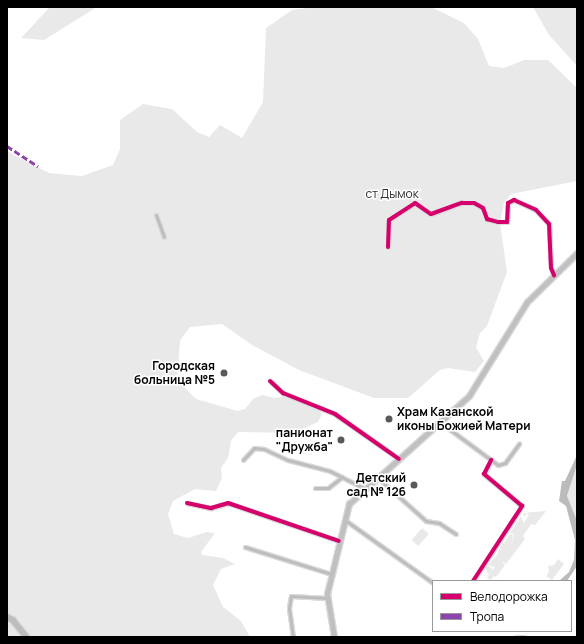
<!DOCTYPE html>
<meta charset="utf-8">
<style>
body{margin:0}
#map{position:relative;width:584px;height:644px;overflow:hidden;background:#fff;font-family:Manrope,sans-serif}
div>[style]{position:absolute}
.green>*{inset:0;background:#e9e9e9;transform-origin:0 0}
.water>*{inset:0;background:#bbb}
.stream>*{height:1px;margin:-0.5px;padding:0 0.5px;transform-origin:0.5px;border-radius:0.5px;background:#bbb}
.roads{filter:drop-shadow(1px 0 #dbdbdb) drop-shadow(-1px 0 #dbdbdb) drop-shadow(0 1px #dbdbdb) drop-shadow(0 -1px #dbdbdb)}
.street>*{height:3px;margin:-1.5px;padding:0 1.5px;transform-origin:1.5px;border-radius:1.5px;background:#bdbdbd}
.secondary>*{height:4.5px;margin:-2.25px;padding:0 2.25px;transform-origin:2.25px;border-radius:2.25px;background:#c0c0c0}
.highway>*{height:5.5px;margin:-2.75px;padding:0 2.75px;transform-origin:2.75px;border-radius:2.75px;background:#bdbdbd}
.quiet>*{height:3px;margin-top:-1.5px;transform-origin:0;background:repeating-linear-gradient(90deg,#8e44ad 0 6px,transparent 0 9px)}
.cycleway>*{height:4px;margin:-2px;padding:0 2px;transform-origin:2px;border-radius:2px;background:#d6006c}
.dots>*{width:11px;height:11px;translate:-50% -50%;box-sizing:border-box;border:2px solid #fff;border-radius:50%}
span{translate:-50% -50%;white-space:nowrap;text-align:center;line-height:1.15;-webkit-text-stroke:3px #fff;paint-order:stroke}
.park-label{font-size:12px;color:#2e2e2e}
.poi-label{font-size:12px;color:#000;font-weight:700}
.right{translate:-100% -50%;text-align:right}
.left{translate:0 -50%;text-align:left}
.frame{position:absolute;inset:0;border:8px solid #000;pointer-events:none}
.legend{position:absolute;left:432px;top:580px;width:140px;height:52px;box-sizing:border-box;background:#fff;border:1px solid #999;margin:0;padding:5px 7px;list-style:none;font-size:12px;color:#000}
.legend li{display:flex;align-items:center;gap:8px;height:20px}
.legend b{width:20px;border:1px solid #999}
</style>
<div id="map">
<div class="green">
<i style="clip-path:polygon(50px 7px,97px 7px,44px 40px,21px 38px)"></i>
<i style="clip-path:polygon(315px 7px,431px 7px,464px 23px,478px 39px,489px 66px,504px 68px,524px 60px,548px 60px,577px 88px,577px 181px,511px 194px,504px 203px,500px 223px,507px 272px,487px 326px,480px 333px,476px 347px,484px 361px,475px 372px,448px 368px,440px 370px,408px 398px,374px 398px,299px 370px,252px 345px,222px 324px,190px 327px,184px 335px,180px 341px,177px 380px,196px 399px,238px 411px,245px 409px,253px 399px,262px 395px,275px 398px,287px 396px,319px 410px,322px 414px,318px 422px,294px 433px,238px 432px,231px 441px,228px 458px,221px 468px,222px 478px,216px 491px,195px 489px,173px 501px,168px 514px,174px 534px,188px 538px,207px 532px,215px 533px,201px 552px,202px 555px,223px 558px,235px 564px,221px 569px,213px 585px,223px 607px,241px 621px,250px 637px,7px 637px,7px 151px,49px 173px,82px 176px,113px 165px,120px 149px,120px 120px,143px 104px,172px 109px,197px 132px,209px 137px,220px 125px,242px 138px,263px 102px,266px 28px,292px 10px)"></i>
<i style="clip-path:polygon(533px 7px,577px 7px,577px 66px,549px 35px)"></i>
<i style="clip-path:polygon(577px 465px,577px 521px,567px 497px)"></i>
<i style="clip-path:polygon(546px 511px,535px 525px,531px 524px,523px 536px,525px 539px,506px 564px,501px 560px,505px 565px,496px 577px,494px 576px,491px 580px,487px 578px,489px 574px,485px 568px,488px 565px,493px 570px,495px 567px,488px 565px,497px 555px,499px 549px,502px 550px,500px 548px,503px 543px,505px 544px,504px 543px,510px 534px,513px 535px,511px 548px,514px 534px,510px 533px,521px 516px,524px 523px,529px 515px,527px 513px,524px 517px,523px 513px)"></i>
<i style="left:422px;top:528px;width:9px;height:16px;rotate:41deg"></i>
<i style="clip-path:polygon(558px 559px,564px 564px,552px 580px,546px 576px,549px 572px,548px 566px,554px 565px)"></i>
</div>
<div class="water">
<i style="clip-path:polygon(577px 455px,577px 465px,567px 496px,577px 521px,577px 566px,567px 581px,559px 581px,569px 572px,574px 560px,575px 540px,566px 506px,559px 501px,562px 481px,565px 481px)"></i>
</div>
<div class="stream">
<i style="left:339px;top:537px;width:11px;rotate:-80deg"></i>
</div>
<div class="roads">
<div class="street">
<i style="left:156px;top:215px;width:23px;rotate:70deg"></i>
<i style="left:388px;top:247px;width:27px;rotate:-88deg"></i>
<i style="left:389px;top:220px;width:31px;rotate:-33deg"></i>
<i style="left:415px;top:203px;width:19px;rotate:35deg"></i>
<i style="left:431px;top:214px;width:33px;rotate:-20deg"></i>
<i style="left:462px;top:203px;width:12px"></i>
<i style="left:474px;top:203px;width:10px;rotate:29deg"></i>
<i style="left:483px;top:208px;width:12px;rotate:70deg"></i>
<i style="left:487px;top:219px;width:11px;rotate:15deg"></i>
<i style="left:498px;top:222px;width:9px"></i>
<i style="left:507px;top:222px;width:19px;rotate:-87deg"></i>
<i style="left:508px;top:203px;width:7px;rotate:-27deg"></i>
<i style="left:514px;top:200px;width:24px;rotate:24deg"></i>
<i style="left:536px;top:210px;width:19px;rotate:47deg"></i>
<i style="left:549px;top:224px;width:44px;rotate:87.4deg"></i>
<i style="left:551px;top:268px;width:8px;rotate:67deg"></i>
<i style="left:270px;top:381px;width:18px;rotate:43deg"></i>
<i style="left:283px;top:393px;width:56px;rotate:22deg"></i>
<i style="left:335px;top:414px;width:78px;rotate:35.1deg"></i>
<i style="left:441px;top:423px;width:71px;rotate:36.4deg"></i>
<i style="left:498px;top:465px;width:7px;rotate:-16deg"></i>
<i style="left:505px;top:463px;width:24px;rotate:-54deg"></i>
<i style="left:243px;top:460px;width:16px;rotate:-47deg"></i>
<i style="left:254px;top:448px;width:10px;rotate:6deg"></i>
<i style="left:264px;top:449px;width:26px;rotate:25deg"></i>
<i style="left:288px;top:460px;width:43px;rotate:14.7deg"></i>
<i style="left:330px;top:471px;width:38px;rotate:27deg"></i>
<i style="left:377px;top:477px;width:66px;rotate:41.9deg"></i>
<i style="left:426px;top:521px;width:13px;rotate:9deg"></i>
<i style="left:439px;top:523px;width:20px;rotate:33deg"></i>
<i style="left:315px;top:488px;width:13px"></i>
<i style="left:328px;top:488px;width:18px;rotate:-38deg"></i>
<i style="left:187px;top:503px;width:25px;rotate:12deg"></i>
<i style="left:211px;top:508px;width:18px;rotate:-16deg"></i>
<i style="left:228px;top:503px;width:117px;rotate:18.9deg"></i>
<i style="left:345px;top:520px;width:108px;rotate:35.6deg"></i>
<i style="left:245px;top:547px;width:90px;rotate:17.4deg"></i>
<i style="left:473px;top:581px;width:90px;rotate:-56.8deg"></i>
<i style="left:522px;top:506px;width:50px;rotate:-139.9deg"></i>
<i style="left:484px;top:474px;width:16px;rotate:-63deg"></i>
<i style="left:293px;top:637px;width:29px;rotate:-98deg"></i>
<i style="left:289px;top:608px;width:12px;rotate:-81deg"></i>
<i style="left:291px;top:596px;width:36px;rotate:3deg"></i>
<i style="left:516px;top:637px;width:8px"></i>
</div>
<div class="secondary">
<i style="left:334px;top:637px;width:44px;rotate:-99.2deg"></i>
<i style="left:327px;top:594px;width:93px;rotate:-76.3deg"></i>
<i style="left:349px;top:504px;width:161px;rotate:-42deg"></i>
<i style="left:469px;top:396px;width:110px;rotate:-58.3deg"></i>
<i style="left:527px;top:302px;width:70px;rotate:-44.4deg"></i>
</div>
<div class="highway">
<i style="left:7px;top:617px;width:7px;rotate:27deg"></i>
<i style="left:13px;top:620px;width:22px;rotate:51deg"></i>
</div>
</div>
<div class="quiet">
<i style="left:7px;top:146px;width:37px;rotate:33deg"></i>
</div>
<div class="cycleway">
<i style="left:388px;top:247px;width:27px;rotate:-88deg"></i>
<i style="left:389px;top:220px;width:31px;rotate:-33deg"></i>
<i style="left:415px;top:203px;width:19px;rotate:35deg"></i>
<i style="left:431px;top:214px;width:33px;rotate:-20deg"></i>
<i style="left:462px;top:203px;width:12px"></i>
<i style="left:474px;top:203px;width:10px;rotate:29deg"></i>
<i style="left:483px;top:208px;width:12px;rotate:70deg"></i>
<i style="left:487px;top:219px;width:11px;rotate:15deg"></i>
<i style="left:498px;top:222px;width:9px"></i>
<i style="left:507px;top:222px;width:19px;rotate:-87deg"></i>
<i style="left:508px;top:203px;width:7px;rotate:-27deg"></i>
<i style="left:514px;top:200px;width:24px;rotate:24deg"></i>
<i style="left:536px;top:210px;width:19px;rotate:47deg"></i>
<i style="left:549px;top:224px;width:44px;rotate:87.4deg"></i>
<i style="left:551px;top:268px;width:8px;rotate:67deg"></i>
<i style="left:270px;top:381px;width:18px;rotate:43deg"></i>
<i style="left:283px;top:393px;width:56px;rotate:22deg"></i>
<i style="left:335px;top:414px;width:78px;rotate:35.1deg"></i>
<i style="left:187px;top:503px;width:25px;rotate:12deg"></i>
<i style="left:211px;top:508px;width:18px;rotate:-16deg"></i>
<i style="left:228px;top:503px;width:117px;rotate:18.9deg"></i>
<i style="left:473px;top:581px;width:90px;rotate:-56.8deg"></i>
<i style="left:522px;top:506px;width:50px;rotate:-139.9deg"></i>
<i style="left:484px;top:474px;width:16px;rotate:-63deg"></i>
</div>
<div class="dots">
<i style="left:224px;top:373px;background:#595959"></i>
<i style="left:389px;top:419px;background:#595959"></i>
<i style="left:341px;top:440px;background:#595959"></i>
<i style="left:414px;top:485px;background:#595959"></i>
</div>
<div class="park-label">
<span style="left:392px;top:194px">ст Дымок</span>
</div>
<div class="poi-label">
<span class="right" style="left:215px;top:373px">Городская<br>больница №5</span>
<span class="left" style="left:397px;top:419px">Храм Казанской<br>иконы Божией Матери</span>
<span class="right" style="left:333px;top:440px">панионат<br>"Дружба"</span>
<span class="right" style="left:406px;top:485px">Детский<br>сад № 126</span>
</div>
<div class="frame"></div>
<ul class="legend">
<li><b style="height:5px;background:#d6006c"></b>Велодорожка</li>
<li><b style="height:5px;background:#8e44ad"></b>Тропа</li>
</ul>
</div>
